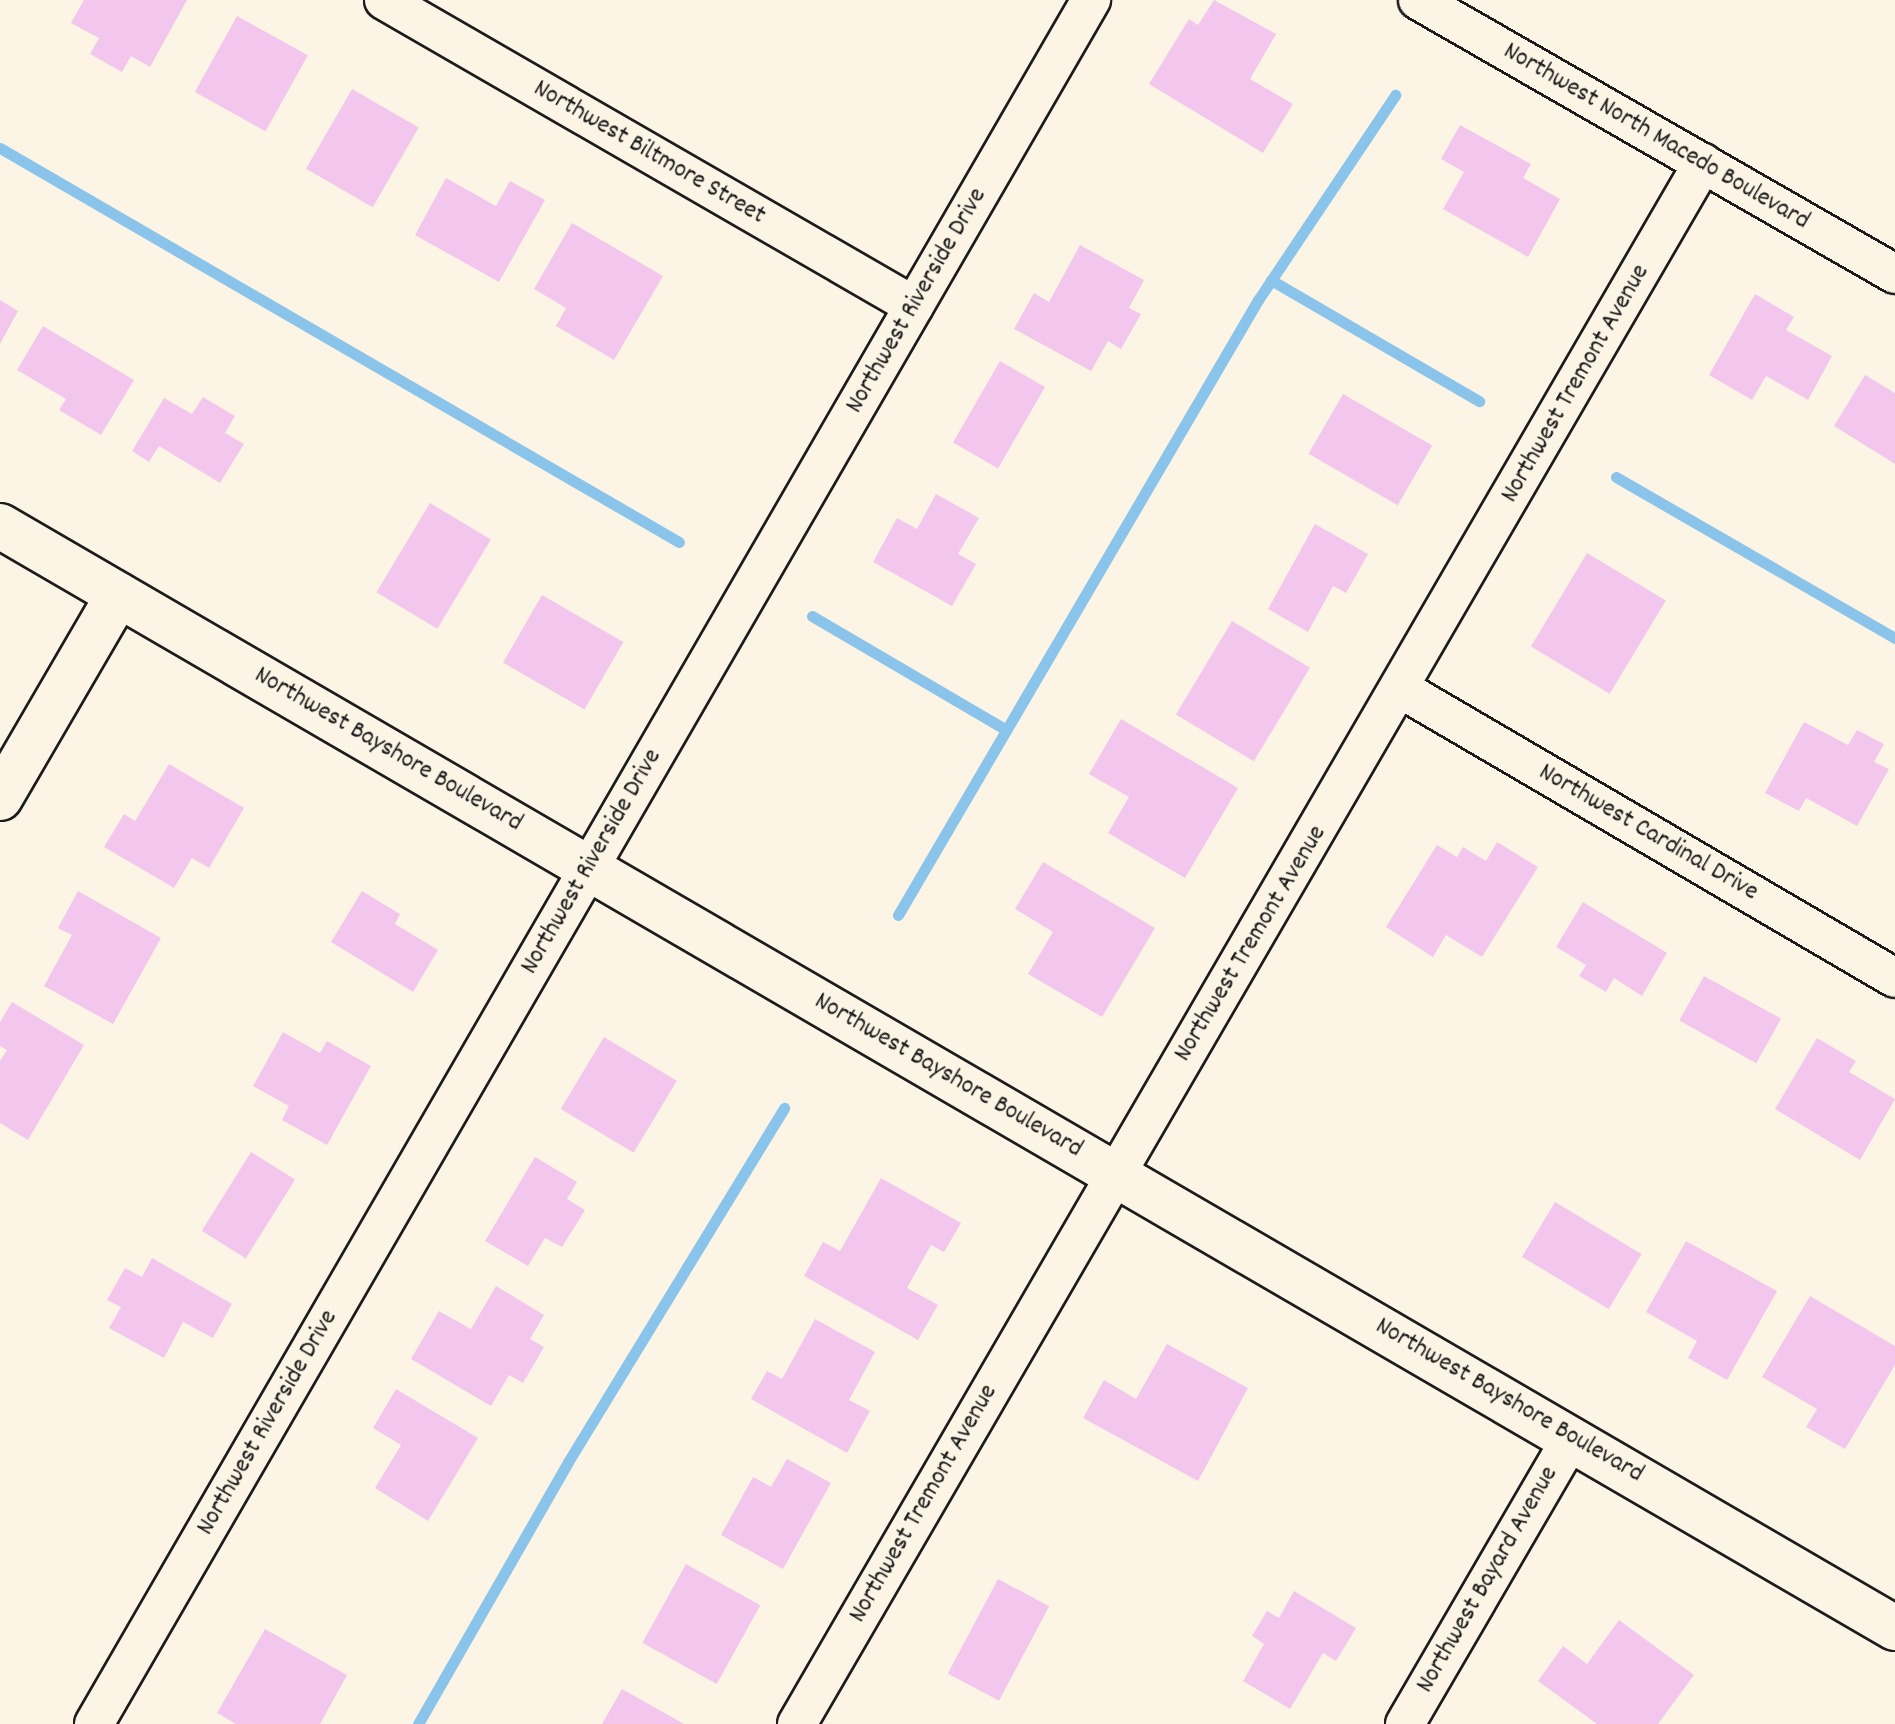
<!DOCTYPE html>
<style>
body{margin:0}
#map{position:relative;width:1895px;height:1724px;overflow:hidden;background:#fcf5e5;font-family:Dekko,sans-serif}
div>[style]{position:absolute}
.stream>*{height:11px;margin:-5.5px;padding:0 5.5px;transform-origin:5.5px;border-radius:5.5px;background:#8ac4ea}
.building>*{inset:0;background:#f3c7ed;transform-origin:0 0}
.roads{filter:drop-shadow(2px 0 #1c1c1c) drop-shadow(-2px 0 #1c1c1c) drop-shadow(0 2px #1c1c1c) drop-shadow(0 -2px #1c1c1c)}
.street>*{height:38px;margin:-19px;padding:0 19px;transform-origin:19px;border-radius:19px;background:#fcf5e5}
.secondary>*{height:44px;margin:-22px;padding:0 22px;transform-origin:22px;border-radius:22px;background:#fcf5e5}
span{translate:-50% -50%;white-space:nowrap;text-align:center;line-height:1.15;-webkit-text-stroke:7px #fcf5e5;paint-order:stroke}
.street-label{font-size:26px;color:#1c1c1c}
</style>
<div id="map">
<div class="stream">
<i style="left:0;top:148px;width:785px;rotate:30.13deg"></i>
<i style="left:1271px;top:280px;width:241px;rotate:30.2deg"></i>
<i style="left:1616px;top:477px;width:322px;rotate:30deg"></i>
<i style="left:812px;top:616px;width:221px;rotate:30.4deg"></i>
<i style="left:898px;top:915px;width:713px;rotate:-59.66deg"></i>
<i style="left:1258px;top:300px;width:247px;rotate:-56.2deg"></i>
<i style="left:418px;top:1724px;width:302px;rotate:-60.2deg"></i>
<i style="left:568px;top:1462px;width:415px;rotate:-58.6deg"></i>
</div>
<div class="building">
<i style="clip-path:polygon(84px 0,187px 0,150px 67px,131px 56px,122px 72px,90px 54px,99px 38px,71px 23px)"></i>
<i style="clip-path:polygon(1214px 0,1276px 34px,1250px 79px,1293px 104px,1263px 153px,1149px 84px,1189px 19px,1198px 25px)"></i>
<i style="left:237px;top:16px;width:81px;height:87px;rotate:29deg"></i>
<i style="left:352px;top:89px;width:77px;height:92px;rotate:30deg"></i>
<i style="clip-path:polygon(1460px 125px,1531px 164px,1523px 178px,1560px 199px,1528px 257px,1443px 209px,1464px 172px,1441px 159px)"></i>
<i style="clip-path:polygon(446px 178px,496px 206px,510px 181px,545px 200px,499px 282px,415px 235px)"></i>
<i style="clip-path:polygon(572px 223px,663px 276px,614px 360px,556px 326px,566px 308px,534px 289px)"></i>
<i style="clip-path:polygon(1080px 245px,1144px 280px,1129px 308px,1141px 314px,1121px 349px,1108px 341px,1091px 371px,1014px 329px,1034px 293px,1049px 302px)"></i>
<i style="clip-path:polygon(1755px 294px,1794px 317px,1786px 330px,1832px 356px,1808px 400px,1766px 376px,1752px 400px,1709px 375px)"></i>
<i style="clip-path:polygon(0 300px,18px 311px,0 344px)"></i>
<i style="clip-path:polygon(43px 326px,134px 380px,101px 435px,59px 410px,66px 399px,17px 370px)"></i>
<i style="left:1000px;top:361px;width:52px;height:94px;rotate:30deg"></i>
<i style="clip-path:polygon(1865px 375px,1895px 393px,1895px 464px,1834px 426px)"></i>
<i style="left:1343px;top:394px;width:103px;height:69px;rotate:30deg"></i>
<i style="clip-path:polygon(203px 397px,235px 416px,225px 433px,244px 444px,220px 483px,159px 446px,149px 462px,132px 451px,164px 398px,192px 414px)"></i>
<i style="clip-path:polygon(936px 494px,979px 518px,958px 554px,976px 564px,952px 606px,873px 562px,897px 518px,917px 529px)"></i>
<i style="left:430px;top:503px;width:71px;height:104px;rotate:31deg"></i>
<i style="clip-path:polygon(1315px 524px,1368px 554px,1346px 593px,1333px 586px,1308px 632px,1268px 609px)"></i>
<i style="left:1587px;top:553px;width:92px;height:109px;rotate:31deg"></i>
<i style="left:542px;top:595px;width:94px;height:78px;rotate:30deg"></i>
<i style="left:1232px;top:621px;width:91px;height:109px;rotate:31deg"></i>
<i style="clip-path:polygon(1121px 719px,1238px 788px,1185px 878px,1108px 833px,1129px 797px,1089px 774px)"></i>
<i style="clip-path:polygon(1804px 722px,1848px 745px,1857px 730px,1884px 744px,1874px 762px,1889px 769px,1857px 826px,1806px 798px,1799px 811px,1765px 793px)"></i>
<i style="clip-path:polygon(169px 764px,244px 808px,209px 868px,192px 858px,174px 888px,104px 847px,124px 814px,135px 821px)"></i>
<i style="clip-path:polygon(1497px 842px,1538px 867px,1482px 957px,1446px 935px,1433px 957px,1386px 927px,1437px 845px,1457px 857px,1463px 847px,1486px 861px)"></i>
<i style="clip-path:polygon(1043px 862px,1155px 928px,1102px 1017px,1028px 974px,1053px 932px,1015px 909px)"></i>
<i style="clip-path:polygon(78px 891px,161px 938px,113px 1024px,44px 986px,72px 935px,58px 928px)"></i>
<i style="clip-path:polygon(362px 891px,400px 914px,395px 924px,438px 950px,413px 992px,331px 942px)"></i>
<i style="clip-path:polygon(1583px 902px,1667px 953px,1642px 996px,1614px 978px,1606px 992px,1579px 976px,1586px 965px,1556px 947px)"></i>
<i style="left:1704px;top:976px;width:88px;height:51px;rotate:29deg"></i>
<i style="clip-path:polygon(12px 1002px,84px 1045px,28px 1140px,0 1123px,0 1061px,7px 1050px,0 1046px,0 1022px)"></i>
<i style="clip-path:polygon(283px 1032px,320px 1053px,327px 1041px,371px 1066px,327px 1145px,282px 1120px,289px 1106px,253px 1086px)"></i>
<i style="left:604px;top:1037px;width:85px;height:84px;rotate:31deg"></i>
<i style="clip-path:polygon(1817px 1038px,1856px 1061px,1849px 1072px,1895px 1099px,1860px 1160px,1775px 1109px)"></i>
<i style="left:251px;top:1152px;width:52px;height:93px;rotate:32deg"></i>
<i style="clip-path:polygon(535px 1157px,577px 1182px,567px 1199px,585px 1210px,562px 1247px,545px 1238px,528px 1266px,485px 1241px)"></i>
<i style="clip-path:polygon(881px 1178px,961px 1223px,944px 1252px,931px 1245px,907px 1288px,938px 1305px,918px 1340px,804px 1276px,823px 1242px,840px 1251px)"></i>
<i style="left:1555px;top:1202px;width:101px;height:64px;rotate:31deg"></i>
<i style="clip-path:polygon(1686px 1241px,1777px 1291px,1727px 1380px,1688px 1358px,1697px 1341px,1646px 1312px)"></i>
<i style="clip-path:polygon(152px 1258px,232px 1304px,213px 1338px,183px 1322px,164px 1358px,109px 1328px,121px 1307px,107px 1300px,125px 1268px,142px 1277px)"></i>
<i style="clip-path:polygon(496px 1286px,544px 1315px,530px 1339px,544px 1347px,523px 1383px,509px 1375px,491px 1406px,411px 1359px,439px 1311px,471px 1329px)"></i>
<i style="clip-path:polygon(1810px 1296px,1895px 1346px,1895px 1365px,1845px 1449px,1806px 1427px,1817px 1409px,1762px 1377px)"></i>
<i style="clip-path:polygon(815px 1319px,875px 1352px,849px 1400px,870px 1411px,847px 1453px,751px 1399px,767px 1371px,782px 1379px)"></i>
<i style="clip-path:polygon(1167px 1344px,1248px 1388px,1198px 1481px,1083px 1418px,1104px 1380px,1136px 1399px)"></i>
<i style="clip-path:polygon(396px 1389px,478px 1438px,428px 1521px,375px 1488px,401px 1445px,373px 1428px)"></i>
<i style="clip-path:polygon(787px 1459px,831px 1483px,783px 1569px,721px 1535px,753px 1477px,771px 1487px)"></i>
<i style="left:686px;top:1564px;width:85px;height:90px;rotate:29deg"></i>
<i style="left:998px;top:1579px;width:58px;height:107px;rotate:28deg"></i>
<i style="clip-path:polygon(1294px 1591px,1356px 1628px,1336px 1661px,1323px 1653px,1290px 1709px,1243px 1681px,1264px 1644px,1252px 1636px,1267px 1611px,1279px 1618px)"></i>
<i style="clip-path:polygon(1619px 1620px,1694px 1675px,1658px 1724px,1597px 1724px,1538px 1681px,1563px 1646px,1587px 1664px)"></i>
<i style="clip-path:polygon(265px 1629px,347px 1675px,320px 1724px,236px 1724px,217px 1713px)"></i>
<i style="clip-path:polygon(622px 1689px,684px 1724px,602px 1724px)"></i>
</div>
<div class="roads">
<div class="street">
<i style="left:384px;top:0;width:612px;rotate:30deg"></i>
<i style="left:1418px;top:0;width:550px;rotate:29.87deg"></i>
<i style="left:1401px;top:689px;width:572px;rotate:30.33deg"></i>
<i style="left:94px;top:1724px;width:1992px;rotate:-59.96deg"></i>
<i style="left:797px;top:1724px;width:1805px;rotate:-59.87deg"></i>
<i style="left:1405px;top:1724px;width:332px;rotate:-59.8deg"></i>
</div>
<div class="secondary">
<i style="left:0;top:526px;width:2192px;rotate:30.18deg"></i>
<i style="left:0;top:798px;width:235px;rotate:-59.8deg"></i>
</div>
</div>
<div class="street-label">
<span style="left:1656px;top:137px;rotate:30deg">Northwest North Macedo Boulevard</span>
<span style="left:649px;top:153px;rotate:30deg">Northwest Biltmore Street</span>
<span style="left:917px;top:301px;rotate:-60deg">Northwest Riverside Drive</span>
<span style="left:1576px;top:384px;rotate:-60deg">Northwest Tremont Avenue</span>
<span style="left:388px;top:750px;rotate:30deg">Northwest Bayshore Boulevard</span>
<span style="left:1648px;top:833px;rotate:30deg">Northwest Cardinal Drive</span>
<span style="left:592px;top:862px;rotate:-60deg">Northwest Riverside Drive</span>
<span style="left:1251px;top:944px;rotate:-59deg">Northwest Tremont Avenue</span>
<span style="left:948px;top:1076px;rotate:30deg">Northwest Bayshore Boulevard</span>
<span style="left:1509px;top:1401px;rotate:30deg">Northwest Bayshore Boulevard</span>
<span style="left:268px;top:1423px;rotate:-60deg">Northwest Riverside Drive</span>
<span style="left:924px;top:1504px;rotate:-60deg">Northwest Tremont Avenue</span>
<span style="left:1488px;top:1580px;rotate:-60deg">Northwest Bayard Avenue</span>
</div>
</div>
